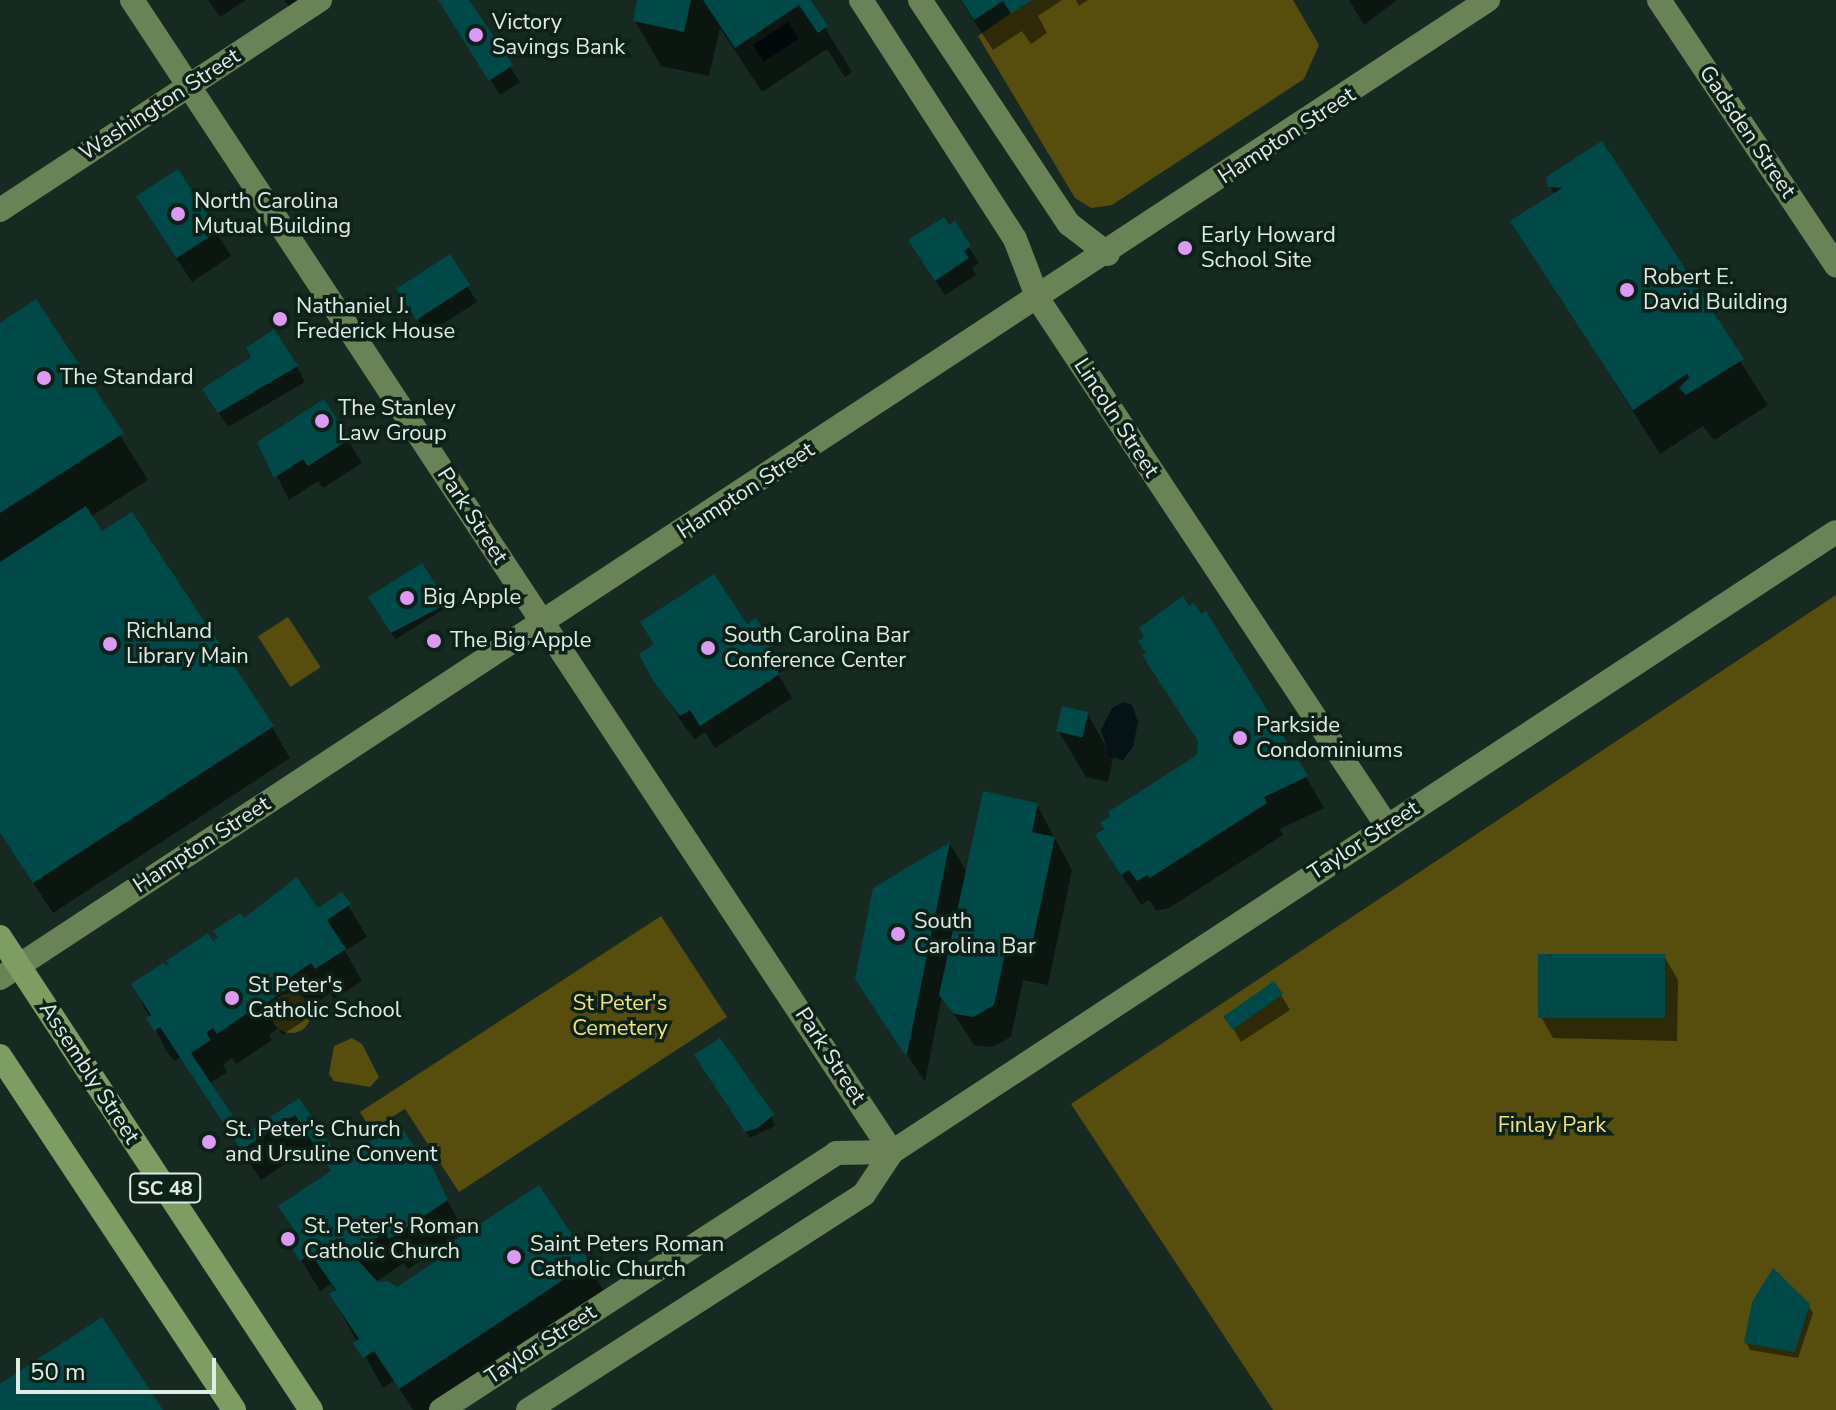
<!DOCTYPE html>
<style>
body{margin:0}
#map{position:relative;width:1836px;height:1410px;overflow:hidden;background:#162a21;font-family:"Nunito Sans",sans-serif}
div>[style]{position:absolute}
.green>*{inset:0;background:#574e0e;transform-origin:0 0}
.round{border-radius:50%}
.water>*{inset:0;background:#051216;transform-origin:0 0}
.shadow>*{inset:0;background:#0007;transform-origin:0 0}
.building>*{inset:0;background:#004949;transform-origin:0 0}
.secondary>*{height:24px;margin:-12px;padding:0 12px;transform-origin:12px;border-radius:12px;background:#6a8356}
.primary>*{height:24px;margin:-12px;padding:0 12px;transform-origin:12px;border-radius:12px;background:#7d9d63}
.dots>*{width:22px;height:22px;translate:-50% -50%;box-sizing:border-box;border:4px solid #0c2117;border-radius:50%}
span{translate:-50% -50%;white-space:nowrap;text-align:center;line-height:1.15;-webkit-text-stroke:7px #0c2117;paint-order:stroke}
.shield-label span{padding:2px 6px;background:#0c2117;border:2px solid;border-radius:6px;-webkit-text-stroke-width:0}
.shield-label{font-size:20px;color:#dfece5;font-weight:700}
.poi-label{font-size:22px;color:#dfece5}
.left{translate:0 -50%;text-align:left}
.street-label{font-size:22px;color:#dfece5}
.park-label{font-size:22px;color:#f3e372}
.scale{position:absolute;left:16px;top:1358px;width:200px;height:36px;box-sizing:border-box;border:4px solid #dfece5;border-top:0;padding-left:10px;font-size:24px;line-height:28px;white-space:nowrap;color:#dfece5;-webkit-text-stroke:6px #0c2117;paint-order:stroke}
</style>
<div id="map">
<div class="green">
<i style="clip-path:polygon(1030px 0,1293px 0,1319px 45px,1304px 79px,1112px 205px,1091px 208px,1075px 198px,978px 36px)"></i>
<i style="clip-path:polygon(1836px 595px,1836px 1410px,1273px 1410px,1071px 1104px)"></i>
<i style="left:288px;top:617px;width:60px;height:36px;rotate:57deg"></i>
<i style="clip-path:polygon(661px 916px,727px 1017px,459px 1192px,405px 1109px,371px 1130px,360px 1112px)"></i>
<i class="round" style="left:271px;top:993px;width:40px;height:40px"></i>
<i style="clip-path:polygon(352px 1038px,362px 1044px,379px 1077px,370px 1087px,334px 1081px,329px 1074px,334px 1046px)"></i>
</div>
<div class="water">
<i style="left:788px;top:22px;width:20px;height:42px;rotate:57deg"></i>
<i style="clip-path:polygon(1123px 702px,1132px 705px,1138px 722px,1133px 747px,1123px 760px,1110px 757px,1101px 730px,1112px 708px)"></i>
</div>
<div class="shadow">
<i style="clip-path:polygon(208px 0,246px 0,220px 17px)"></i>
<i style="clip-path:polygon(284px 0,308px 0,292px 11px)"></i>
<i style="clip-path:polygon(440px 0,467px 0,520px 82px,500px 95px)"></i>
<i style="clip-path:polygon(637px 0,808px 0,852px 72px,845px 77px,827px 49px,762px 92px,720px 28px,709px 76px,661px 66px,635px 21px)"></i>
<i style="clip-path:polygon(960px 0,1062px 0,1038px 16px,1047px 33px,1031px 44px,1022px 31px,993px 50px)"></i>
<i style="clip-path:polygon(1076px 0,1088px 0,1079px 6px)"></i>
<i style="clip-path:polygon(1349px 0,1397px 0,1364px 25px)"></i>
<i style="clip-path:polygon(1601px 144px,1768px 405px,1714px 440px,1703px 426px,1660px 454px,1513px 222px,1555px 195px,1550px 186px)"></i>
<i style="clip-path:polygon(178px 172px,231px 256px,192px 282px,152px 221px)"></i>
<i style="clip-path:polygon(954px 224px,979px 263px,972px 267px,976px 275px,945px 295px,919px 256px)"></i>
<i style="clip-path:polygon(449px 257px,477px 302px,427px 334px,408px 305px)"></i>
<i style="clip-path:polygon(36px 302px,148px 480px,90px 517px,272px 727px,290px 758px,53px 913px,0 833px,0 325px)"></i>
<i style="clip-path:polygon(297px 367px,305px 382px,228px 427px,214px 405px)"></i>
<i style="clip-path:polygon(348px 440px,362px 463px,323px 488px,318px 481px,289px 500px,260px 443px)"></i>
<i style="left:422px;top:565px;width:49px;height:62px;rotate:58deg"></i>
<i style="clip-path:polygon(755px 621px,785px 670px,778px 674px,792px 698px,715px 748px,705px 732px,695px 739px,684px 726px,642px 654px,655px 646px)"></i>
<i style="clip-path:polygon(1144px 656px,1306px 777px,1324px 808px,1280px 829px,1283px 835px,1169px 908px,1156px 911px,1149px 900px,1141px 905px,1097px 836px,1113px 817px,1199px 756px,1200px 744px)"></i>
<i style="clip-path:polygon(1087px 713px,1113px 759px,1108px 782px,1086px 777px,1059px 732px)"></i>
<i style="clip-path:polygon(1037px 805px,1072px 870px,1048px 985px,1023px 980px,1011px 1037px,992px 1047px,974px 1045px,942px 996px,925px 1082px,857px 979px,875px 890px,949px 842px,968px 874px)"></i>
<i style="clip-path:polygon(342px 895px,367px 937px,345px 951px,362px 981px,334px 999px,330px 993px,301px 1013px,305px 1020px,282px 1035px,278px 1028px,269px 1035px,272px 1040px,236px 1064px,232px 1058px,223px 1065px,227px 1072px,209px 1084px,244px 1136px,298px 1100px,338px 1159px,412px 1146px,422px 1151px,464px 1232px,408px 1269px,404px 1263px,374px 1283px,397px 1290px,538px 1188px,606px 1294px,432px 1410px,413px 1410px,394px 1381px,383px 1388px,331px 1295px,336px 1292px,331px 1284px,320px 1291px,287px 1237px,295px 1232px,280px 1207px,332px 1172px,314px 1145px,261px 1180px,180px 1057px,174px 1061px,166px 1050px,133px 985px,175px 972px,243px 921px,317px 911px)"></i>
<i style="clip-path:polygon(1664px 956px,1678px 980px,1677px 1041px,1553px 1038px,1540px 1015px)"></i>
<i style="clip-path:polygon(1281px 995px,1290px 1010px,1241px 1042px,1225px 1015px)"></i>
<i style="clip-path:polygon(701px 1062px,768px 1109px,775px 1126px,750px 1138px)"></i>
<i style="clip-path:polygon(1808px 1305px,1813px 1313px,1798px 1358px,1750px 1350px,1746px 1342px)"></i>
</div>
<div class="building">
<i style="clip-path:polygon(438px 0,469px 0,513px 65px,489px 81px)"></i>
<i style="clip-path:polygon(637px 0,691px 0,684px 32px,633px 21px)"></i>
<i style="clip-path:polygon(703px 0,811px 0,828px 26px,818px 33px,799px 5px,735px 48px)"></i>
<i style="clip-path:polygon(961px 0,1032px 0,1011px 14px,1003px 1px,974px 20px)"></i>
<i style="clip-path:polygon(1602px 141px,1744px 359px,1686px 395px,1679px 388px,1689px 378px,1687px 374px,1633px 410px,1510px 221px,1562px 188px,1548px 187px,1546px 177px)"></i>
<i style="left:178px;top:169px;width:74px;height:50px;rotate:57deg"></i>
<i style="clip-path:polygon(944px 217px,949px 225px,955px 221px,971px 246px,964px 251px,969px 258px,935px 281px,908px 240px)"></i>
<i style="left:450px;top:254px;width:37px;height:64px;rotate:57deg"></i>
<i style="clip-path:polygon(36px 299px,124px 433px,0 513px,0 323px)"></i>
<i style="clip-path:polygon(274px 329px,298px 366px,218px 413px,202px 389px,251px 357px,246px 348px)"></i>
<i style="clip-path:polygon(324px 399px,350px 439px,308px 466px,303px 459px,274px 478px,257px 442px)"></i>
<i style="clip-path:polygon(86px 506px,102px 531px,132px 512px,274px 726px,33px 883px,0 833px,0 562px)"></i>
<i style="clip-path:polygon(422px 563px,445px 599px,439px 608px,391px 633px,368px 597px)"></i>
<i style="clip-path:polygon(714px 574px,747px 624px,756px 618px,773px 645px,765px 651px,780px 674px,700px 726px,690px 710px,680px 716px,652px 679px,639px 654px,654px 644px,640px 622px)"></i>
<i style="clip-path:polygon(1183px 596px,1189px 606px,1194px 603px,1201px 614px,1206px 611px,1308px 776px,1264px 797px,1267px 803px,1150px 878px,1147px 875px,1137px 881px,1129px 870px,1121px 875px,1095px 835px,1104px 829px,1100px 823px,1110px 816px,1108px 812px,1197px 755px,1198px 741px,1142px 655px,1146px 653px,1138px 641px,1144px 637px,1139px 628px)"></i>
<i style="left:1062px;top:706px;width:27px;height:26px;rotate:13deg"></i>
<i style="clip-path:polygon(983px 791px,1038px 803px,1032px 832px,1055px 837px,1030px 955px,1006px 949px,994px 1005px,974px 1017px,954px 1014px,939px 995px)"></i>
<i style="clip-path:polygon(950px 842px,907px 1054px,905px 1055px,855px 979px,873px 888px)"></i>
<i style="clip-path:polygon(297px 877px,318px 908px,342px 892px,351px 904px,327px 920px,346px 949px,315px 969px,311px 963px,284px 982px,289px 988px,263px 1005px,258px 998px,252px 1003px,255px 1008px,217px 1034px,213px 1028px,206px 1033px,211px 1040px,191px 1053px,245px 1134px,299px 1098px,338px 1156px,401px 1127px,413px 1145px,424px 1149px,448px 1200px,389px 1239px,384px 1233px,352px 1254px,378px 1282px,388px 1281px,397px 1287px,451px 1251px,448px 1245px,539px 1185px,590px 1262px,399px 1389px,374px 1351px,363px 1358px,353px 1343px,359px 1339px,329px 1294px,336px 1290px,311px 1254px,300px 1261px,284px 1236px,294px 1230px,278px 1206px,331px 1171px,295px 1115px,241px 1150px,160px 1027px,154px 1031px,146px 1018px,151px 1015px,131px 984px,163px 963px,170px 967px,166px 961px,208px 933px,213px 941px,218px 937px,213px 931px,240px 913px,244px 918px)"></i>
<i style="left:1665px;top:954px;width:64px;height:127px;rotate:90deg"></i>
<i style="left:1274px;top:981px;width:16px;height:62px;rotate:55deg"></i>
<i style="clip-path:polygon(720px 1038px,774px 1114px,758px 1128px,745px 1132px,694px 1055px)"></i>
<i style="clip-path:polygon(1773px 1268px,1810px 1304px,1795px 1352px,1744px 1343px,1752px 1302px)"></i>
<i style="clip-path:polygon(102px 1317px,163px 1410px,0 1410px,0 1384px)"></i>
</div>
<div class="secondary">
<i style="left:132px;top:0;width:1380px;rotate:56.59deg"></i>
<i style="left:861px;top:0;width:284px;rotate:57.2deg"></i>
<i style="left:1015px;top:239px;width:64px;rotate:69deg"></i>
<i style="left:1038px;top:299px;width:632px;rotate:56.49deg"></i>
<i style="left:920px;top:0;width:269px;rotate:56.4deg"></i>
<i style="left:1069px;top:224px;width:49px;rotate:37.6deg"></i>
<i style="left:1659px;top:0;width:319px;rotate:56.3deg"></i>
<i style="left:0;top:210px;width:383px;rotate:-33.3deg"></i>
<i style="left:0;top:978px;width:1781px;rotate:-33.32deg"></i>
<i style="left:441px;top:1410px;width:471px;rotate:-33deg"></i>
<i style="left:836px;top:1153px;width:56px;rotate:-1deg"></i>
<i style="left:528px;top:1410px;width:399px;rotate:-32.7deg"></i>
<i style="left:864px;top:1194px;width:50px;rotate:-56.3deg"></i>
<i style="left:892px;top:1152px;width:1129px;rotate:-33.3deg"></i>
</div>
<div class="primary">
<i style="left:0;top:937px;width:566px;rotate:56.67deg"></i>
<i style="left:0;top:1056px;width:424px;rotate:56.5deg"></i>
</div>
<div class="dots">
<i style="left:476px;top:35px;background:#dd99f3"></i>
<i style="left:178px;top:214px;background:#dd99f3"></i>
<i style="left:1185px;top:248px;background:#dd99f3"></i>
<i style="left:1627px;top:290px;background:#dd99f3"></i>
<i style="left:280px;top:319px;background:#dd99f3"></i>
<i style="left:44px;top:378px;background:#dd99f3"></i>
<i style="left:322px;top:421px;background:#dd99f3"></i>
<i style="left:407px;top:598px;background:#dd99f3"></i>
<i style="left:434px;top:641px;background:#dd99f3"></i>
<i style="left:110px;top:644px;background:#dd99f3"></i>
<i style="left:708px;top:648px;background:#dd99f3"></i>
<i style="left:1240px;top:738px;background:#dd99f3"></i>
<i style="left:898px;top:934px;background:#dd99f3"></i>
<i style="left:232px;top:998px;background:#dd99f3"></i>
<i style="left:209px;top:1142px;background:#dd99f3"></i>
<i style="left:288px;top:1239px;background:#dd99f3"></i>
<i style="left:514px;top:1257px;background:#dd99f3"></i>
</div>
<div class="shield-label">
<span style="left:165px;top:1188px">SC 48</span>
</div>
<div class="poi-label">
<span class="left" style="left:492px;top:35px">Victory<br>Savings Bank</span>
<span class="left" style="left:194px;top:214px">North Carolina<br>Mutual Building</span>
<span class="left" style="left:1201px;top:248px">Early Howard<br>School Site</span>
<span class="left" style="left:1643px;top:290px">Robert E.<br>David Building</span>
<span class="left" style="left:296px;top:319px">Nathaniel J.<br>Frederick House</span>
<span class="left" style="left:60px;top:378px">The Standard</span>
<span class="left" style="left:338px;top:421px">The Stanley<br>Law Group</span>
<span class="left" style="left:423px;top:598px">Big Apple</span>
<span class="left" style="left:126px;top:644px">Richland<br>Library Main</span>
<span class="left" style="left:724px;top:648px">South Carolina Bar<br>Conference Center</span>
<span class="left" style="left:450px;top:641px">The Big Apple</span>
<span class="left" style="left:1256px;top:738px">Parkside<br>Condominiums</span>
<span class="left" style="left:914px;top:934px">South<br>Carolina Bar</span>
<span class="left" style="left:248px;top:998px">St Peter's<br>Catholic School</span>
<span class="left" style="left:225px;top:1142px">St. Peter's Church<br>and Ursuline Convent</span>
<span class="left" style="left:304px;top:1239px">St. Peter's Roman<br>Catholic Church</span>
<span class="left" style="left:530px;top:1257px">Saint Peters Roman<br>Catholic Church</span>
</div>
<div class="street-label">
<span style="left:160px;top:105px;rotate:-33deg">Washington Street</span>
<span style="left:1747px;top:132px;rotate:56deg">Gadsden Street</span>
<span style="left:1287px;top:136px;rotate:-33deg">Hampton Street</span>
<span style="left:1116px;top:418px;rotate:57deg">Lincoln Street</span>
<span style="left:746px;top:491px;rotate:-33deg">Hampton Street</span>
<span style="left:472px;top:516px;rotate:57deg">Park Street</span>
<span style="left:1364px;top:841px;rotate:-33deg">Taylor Street</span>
<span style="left:202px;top:845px;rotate:-33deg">Hampton Street</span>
<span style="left:830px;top:1056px;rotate:57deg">Park Street</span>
<span style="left:89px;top:1073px;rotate:57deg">Assembly Street</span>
<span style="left:541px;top:1345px;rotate:-33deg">Taylor Street</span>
</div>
<div class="park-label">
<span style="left:620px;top:1016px">St Peter's<br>Cemetery</span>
<span style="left:1552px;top:1126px">Finlay Park</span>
</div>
<div class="scale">50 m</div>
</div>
